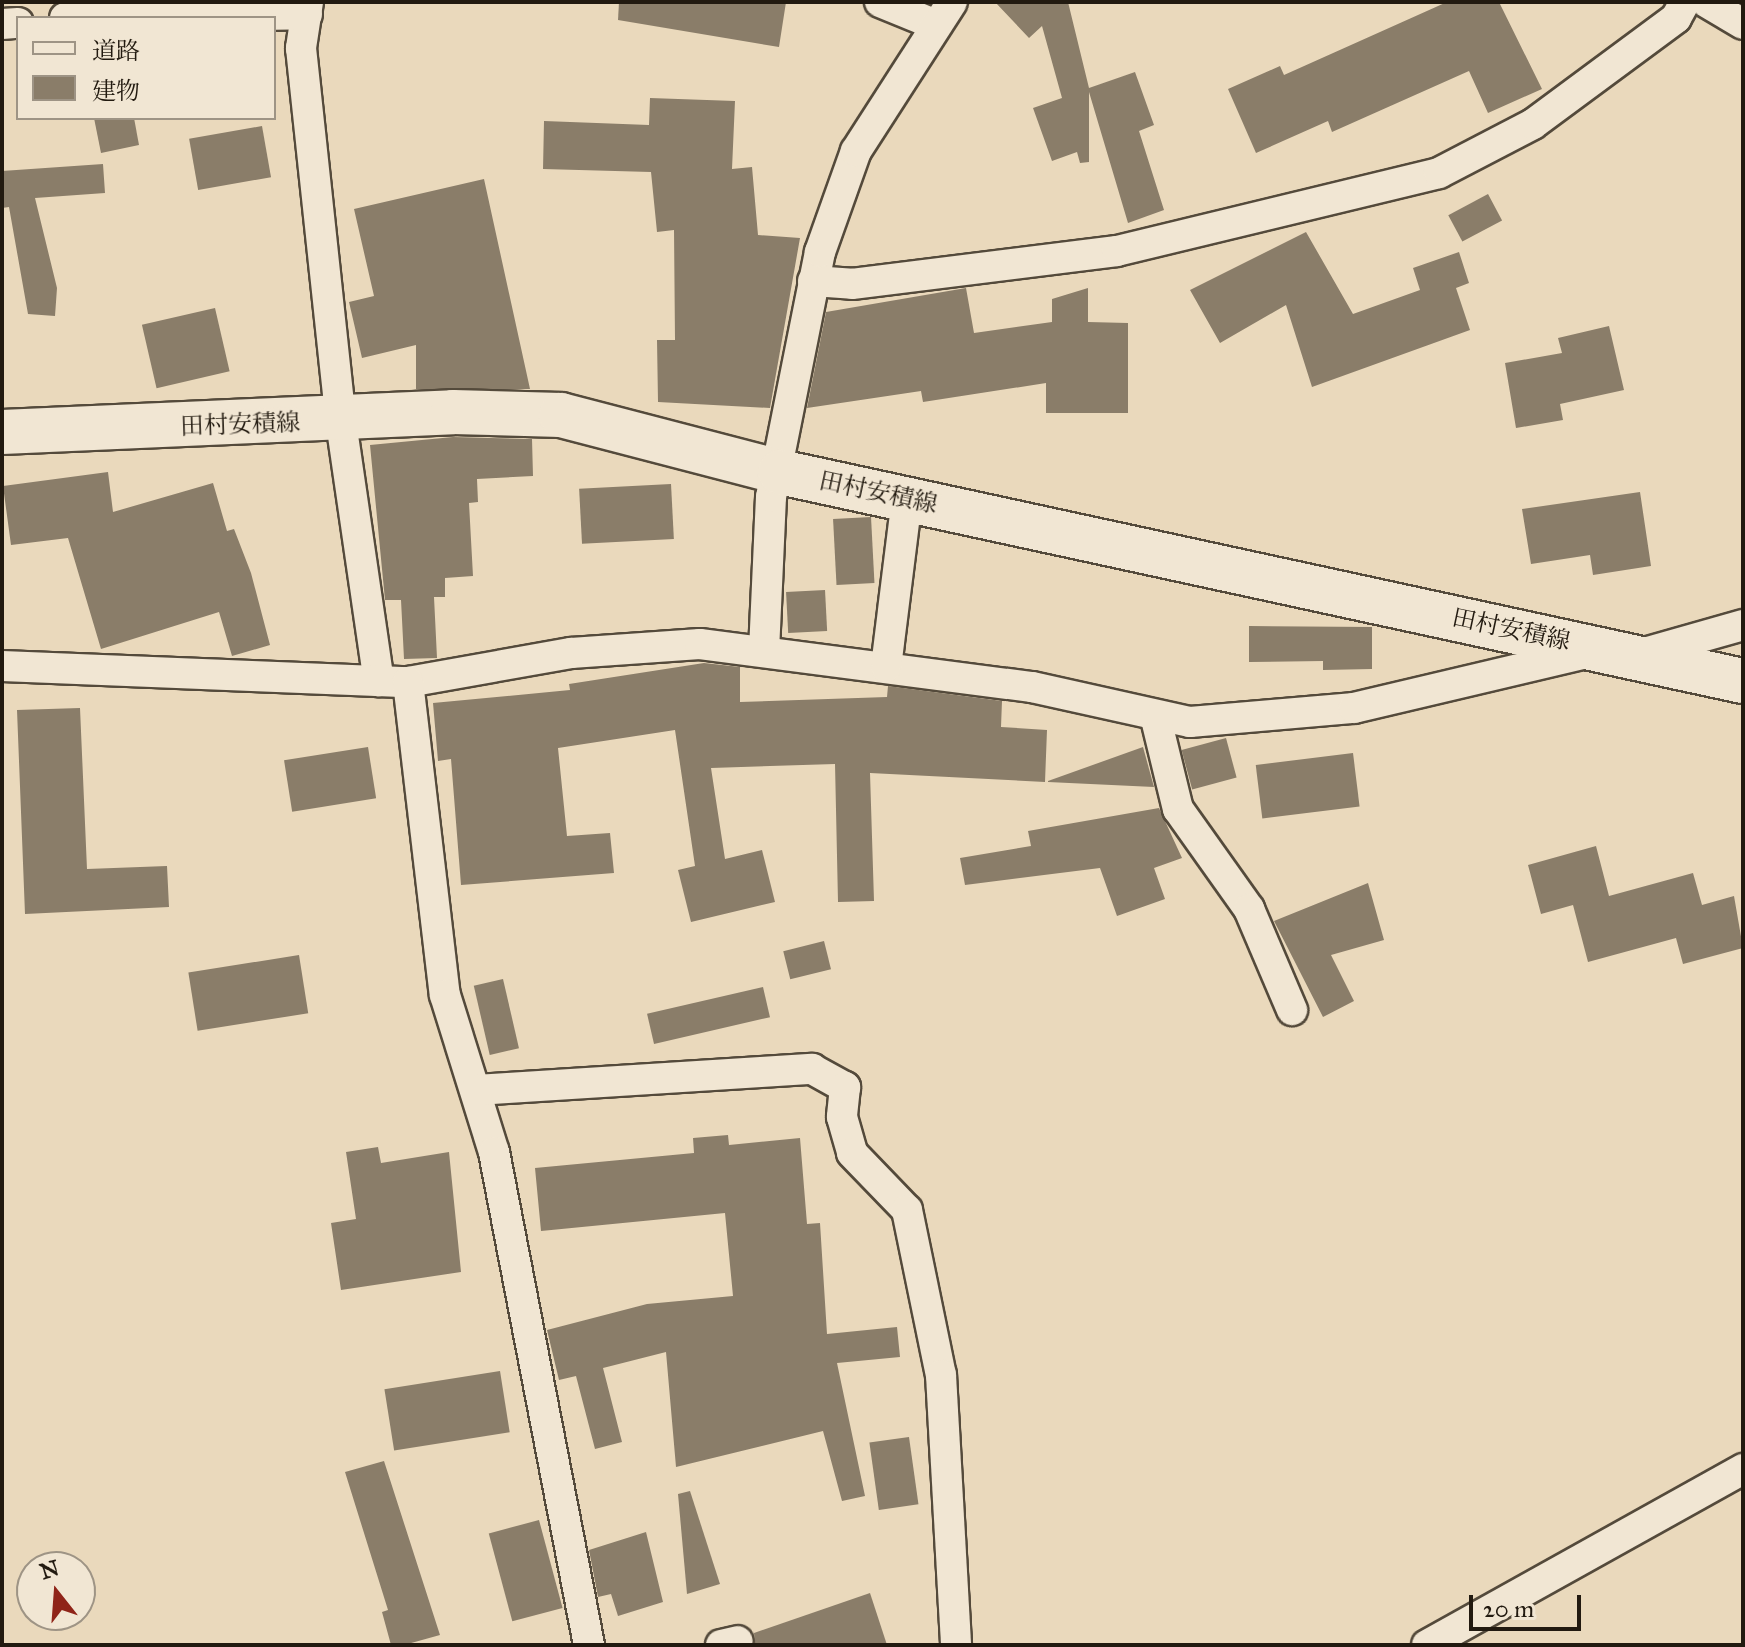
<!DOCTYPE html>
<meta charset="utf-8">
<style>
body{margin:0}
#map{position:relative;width:1745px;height:1647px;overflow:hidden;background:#ead9bc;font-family:"IM FELL Great Primer","Noto Serif JP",serif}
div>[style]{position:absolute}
.building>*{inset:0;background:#8a7d69;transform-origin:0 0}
.roads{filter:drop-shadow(2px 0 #544a3b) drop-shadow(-2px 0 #544a3b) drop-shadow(0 2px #544a3b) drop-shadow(0 -2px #544a3b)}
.street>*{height:30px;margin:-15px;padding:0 15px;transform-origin:15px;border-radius:15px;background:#f1e6d3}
.secondary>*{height:44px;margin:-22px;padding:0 22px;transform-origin:22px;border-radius:22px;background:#f1e6d3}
span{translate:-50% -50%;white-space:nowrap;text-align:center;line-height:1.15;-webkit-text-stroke:6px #f1e6d3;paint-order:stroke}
.street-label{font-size:24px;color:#221a10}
.frame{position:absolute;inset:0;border:4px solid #221a10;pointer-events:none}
.legend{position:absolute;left:16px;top:16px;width:260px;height:104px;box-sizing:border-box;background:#f1e6d3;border:2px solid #9e9485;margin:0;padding:10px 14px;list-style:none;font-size:24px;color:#221a10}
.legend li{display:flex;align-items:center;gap:16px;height:40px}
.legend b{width:40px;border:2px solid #9e9485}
.north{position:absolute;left:16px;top:1551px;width:80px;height:80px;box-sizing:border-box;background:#f1e6d3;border:2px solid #9e9485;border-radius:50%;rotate:343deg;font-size:22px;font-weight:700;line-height:32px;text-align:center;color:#221a10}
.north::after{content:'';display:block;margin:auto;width:28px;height:36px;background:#8f2418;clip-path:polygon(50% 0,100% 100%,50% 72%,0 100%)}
.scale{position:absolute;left:1469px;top:1595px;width:112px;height:36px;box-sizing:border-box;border:4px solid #221a10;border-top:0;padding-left:10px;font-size:24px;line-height:28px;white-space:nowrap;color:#221a10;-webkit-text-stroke:6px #f1e6d3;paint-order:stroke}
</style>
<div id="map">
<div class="building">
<i style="clip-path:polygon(619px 2px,786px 2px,779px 47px,618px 20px)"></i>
<i style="clip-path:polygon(995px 2px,1068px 2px,1089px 88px,1135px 72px,1154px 125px,1139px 131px,1164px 210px,1128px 223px,1089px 92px,1089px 162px,1080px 163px,1077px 152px,1052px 161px,1033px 108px,1062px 98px,1042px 26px,1029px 38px)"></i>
<i style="clip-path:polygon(1447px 2px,1499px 2px,1542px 89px,1488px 113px,1469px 71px,1332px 132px,1328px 121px,1256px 153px,1228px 89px,1280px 66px,1284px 75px)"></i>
<i style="clip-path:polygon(650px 98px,735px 101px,732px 169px,752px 167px,758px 235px,800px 238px,770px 408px,658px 402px,657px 340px,675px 340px,674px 230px,657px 232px,651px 172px,543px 169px,544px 121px,649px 125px)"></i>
<i style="clip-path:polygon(94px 118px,134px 118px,139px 145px,101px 153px)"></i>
<i style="left:262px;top:126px;width:52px;height:74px;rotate:80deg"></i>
<i style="clip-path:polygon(103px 164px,105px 193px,35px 198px,57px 288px,55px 316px,28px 314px,9px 207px,2px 208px,2px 171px)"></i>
<i style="clip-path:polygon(484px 179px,530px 389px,416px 389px,416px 345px,362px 358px,349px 302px,374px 296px,354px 209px)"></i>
<i style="left:1488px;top:194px;width:30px;height:45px;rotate:62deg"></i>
<i style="clip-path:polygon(1306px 232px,1353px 314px,1420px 290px,1413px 268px,1459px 252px,1469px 283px,1456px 288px,1470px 330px,1312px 387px,1286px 305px,1220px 343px,1190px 290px)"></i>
<i style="clip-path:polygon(966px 288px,974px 333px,1052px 322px,1052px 299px,1088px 288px,1088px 322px,1128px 323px,1128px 413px,1046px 413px,1046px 383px,923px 402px,921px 391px,807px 408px,826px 312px)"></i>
<i style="left:215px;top:308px;width:65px;height:75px;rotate:77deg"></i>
<i style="clip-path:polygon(1609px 326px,1624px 390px,1560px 404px,1563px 420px,1516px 428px,1505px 363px,1562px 353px,1558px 338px)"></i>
<i style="clip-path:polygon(453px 437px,532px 439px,533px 476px,477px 479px,478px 502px,469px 503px,473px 576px,445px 578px,445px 597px,434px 597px,437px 658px,404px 659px,401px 600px,385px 600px,370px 445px)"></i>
<i style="clip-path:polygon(108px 472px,113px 512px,213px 483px,227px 531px,234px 529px,251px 573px,270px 645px,232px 656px,219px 612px,101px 649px,68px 538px,11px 545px,3px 486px)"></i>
<i style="left:671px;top:484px;width:55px;height:92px;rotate:87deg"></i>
<i style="clip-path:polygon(1640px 492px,1651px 566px,1593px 575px,1590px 555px,1531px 564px,1522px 509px)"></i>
<i style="left:871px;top:517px;width:66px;height:38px;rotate:87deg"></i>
<i style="left:825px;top:590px;width:41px;height:39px;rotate:87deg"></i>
<i style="clip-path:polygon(1249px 626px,1372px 627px,1372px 669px,1323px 670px,1323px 661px,1249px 662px)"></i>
<i style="clip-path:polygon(704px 663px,740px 667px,740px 702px,887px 697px,888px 686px,1002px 701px,1001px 727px,1047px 730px,1045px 782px,870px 773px,874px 901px,838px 902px,835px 764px,711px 768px,725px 859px,762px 850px,775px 902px,691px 922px,678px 870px,695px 866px,675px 730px,558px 748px,567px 836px,610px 833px,614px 873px,461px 885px,451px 759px,438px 761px,433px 703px,570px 690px,569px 684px)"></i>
<i style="clip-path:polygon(80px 708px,87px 869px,167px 866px,169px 907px,25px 914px,17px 710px)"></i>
<i style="left:1226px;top:738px;width:41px;height:46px;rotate:75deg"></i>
<i style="left:368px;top:747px;width:52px;height:85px;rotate:81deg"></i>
<i style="clip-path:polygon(1143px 747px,1154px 787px,1048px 782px,1048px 781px)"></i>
<i style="left:1353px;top:753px;width:54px;height:98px;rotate:83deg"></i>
<i style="clip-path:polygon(1159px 808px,1182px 858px,1154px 868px,1165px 899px,1117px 916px,1100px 868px,965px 885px,960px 858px,1031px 846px,1028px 831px)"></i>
<i style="clip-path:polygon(1596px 846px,1609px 896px,1693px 873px,1702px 905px,1734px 896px,1743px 948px,1683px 964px,1676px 938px,1588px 962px,1573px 905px,1541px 914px,1528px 865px)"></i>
<i style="clip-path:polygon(1368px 883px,1384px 940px,1331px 955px,1354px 1001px,1323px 1017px,1274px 921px)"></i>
<i style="left:824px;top:941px;width:29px;height:42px;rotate:76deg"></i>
<i style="left:299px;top:955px;width:59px;height:112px;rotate:81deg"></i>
<i style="left:503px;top:979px;width:71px;height:30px;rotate:77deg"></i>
<i style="left:763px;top:987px;width:31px;height:119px;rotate:77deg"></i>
<i style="clip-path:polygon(728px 1135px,729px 1145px,800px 1138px,807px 1224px,820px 1223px,827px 1334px,897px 1327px,900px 1357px,837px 1363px,865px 1496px,842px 1501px,823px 1431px,676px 1467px,666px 1352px,603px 1368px,622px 1442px,595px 1449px,576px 1376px,559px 1380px,547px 1330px,647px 1304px,733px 1296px,725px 1213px,541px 1231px,535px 1168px,694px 1153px,693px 1138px)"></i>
<i style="clip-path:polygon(378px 1147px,381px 1163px,449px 1152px,461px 1272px,341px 1290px,331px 1223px,356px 1219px,346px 1152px)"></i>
<i style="left:500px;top:1371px;width:62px;height:117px;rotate:81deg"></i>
<i style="left:909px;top:1437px;width:68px;height:40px;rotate:82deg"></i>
<i style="clip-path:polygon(384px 1461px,440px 1635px,404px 1645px,391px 1645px,382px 1612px,388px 1610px,345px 1472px)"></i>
<i style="clip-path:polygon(690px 1491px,720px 1584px,687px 1594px,678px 1494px)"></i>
<i style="left:539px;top:1520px;width:91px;height:52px;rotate:75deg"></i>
<i style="clip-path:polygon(646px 1532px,663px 1602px,618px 1616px,611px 1594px,598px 1597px,589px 1550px)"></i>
<i style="clip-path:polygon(870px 1593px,887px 1645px,755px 1645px,754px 1633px)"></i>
</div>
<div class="roads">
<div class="street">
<i style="left:308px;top:2px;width:47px;rotate:98.7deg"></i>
<i style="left:301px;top:48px;width:376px;rotate:83.9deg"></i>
<i style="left:341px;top:422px;width:262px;rotate:81.7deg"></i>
<i style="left:880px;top:2px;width:58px;rotate:22.2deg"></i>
<i style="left:1706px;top:2px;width:43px;rotate:30.7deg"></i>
<i style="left:65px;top:18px;width:242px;rotate:-0.9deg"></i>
<i style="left:2px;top:24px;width:16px;rotate:-4deg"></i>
<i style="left:813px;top:281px;width:39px;rotate:4deg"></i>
<i style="left:852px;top:284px;width:267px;rotate:-7.1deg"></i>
<i style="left:1117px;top:251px;width:331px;rotate:-13.6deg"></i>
<i style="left:1439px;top:173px;width:106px;rotate:-27.5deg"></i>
<i style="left:1533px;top:124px;width:178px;rotate:-36.5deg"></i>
<i style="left:1676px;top:18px;width:18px;rotate:-61deg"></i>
<i style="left:764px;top:651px;width:154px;rotate:-87.4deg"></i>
<i style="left:771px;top:497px;width:250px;rotate:-78.7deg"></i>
<i style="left:820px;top:252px;width:107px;rotate:-70.4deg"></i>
<i style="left:856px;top:151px;width:177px;rotate:-57.2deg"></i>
<i style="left:1637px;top:655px;width:110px;rotate:-15.8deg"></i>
<i style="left:2px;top:666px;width:406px;rotate:2.3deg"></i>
<i style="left:408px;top:682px;width:166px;rotate:-10.1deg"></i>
<i style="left:571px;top:653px;width:129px;rotate:-4deg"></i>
<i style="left:700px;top:644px;width:335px;rotate:7.4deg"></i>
<i style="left:1032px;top:687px;width:162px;rotate:12.5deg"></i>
<i style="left:1190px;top:722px;width:165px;rotate:-4.9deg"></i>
<i style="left:1354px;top:708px;width:243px;rotate:-13.3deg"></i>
<i style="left:886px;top:667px;width:169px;rotate:-82.9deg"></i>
<i style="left:408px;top:682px;width:315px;rotate:83.3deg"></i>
<i style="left:445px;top:995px;width:164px;rotate:72.7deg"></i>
<i style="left:494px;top:1152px;width:502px;rotate:79.09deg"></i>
<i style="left:1156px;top:719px;width:93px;rotate:76.3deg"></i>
<i style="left:1178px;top:809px;width:123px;rotate:54.6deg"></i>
<i style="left:1249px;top:909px;width:110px;rotate:66.9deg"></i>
<i style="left:476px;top:1090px;width:337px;rotate:-3.6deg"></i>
<i style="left:812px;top:1069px;width:38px;rotate:29deg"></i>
<i style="left:845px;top:1087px;width:30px;rotate:96deg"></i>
<i style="left:842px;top:1117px;width:37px;rotate:74deg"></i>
<i style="left:852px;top:1153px;width:79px;rotate:46deg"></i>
<i style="left:907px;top:1210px;width:168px;rotate:78.4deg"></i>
<i style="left:941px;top:1375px;width:270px;rotate:86.8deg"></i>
<i style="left:721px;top:1645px;width:17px;rotate:-13deg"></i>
<i style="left:1427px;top:1645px;width:362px;rotate:-29.1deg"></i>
</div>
<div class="secondary">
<i style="left:2px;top:432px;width:451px;rotate:-2.5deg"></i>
<i style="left:453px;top:412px;width:108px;rotate:1.6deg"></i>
<i style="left:561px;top:415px;width:226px;rotate:14.6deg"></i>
<i style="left:780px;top:472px;width:985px;rotate:12.25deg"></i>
</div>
</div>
<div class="street-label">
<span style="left:240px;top:425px;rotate:-2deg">田村安積線</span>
<span style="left:878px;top:493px;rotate:12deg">田村安積線</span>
<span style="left:1511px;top:630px;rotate:12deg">田村安積線</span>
</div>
<div class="frame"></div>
<ul class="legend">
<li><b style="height:10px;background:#f1e6d3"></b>道路</li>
<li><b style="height:22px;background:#8a7d69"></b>建物</li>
</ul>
<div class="north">N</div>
<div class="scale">20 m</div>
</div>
